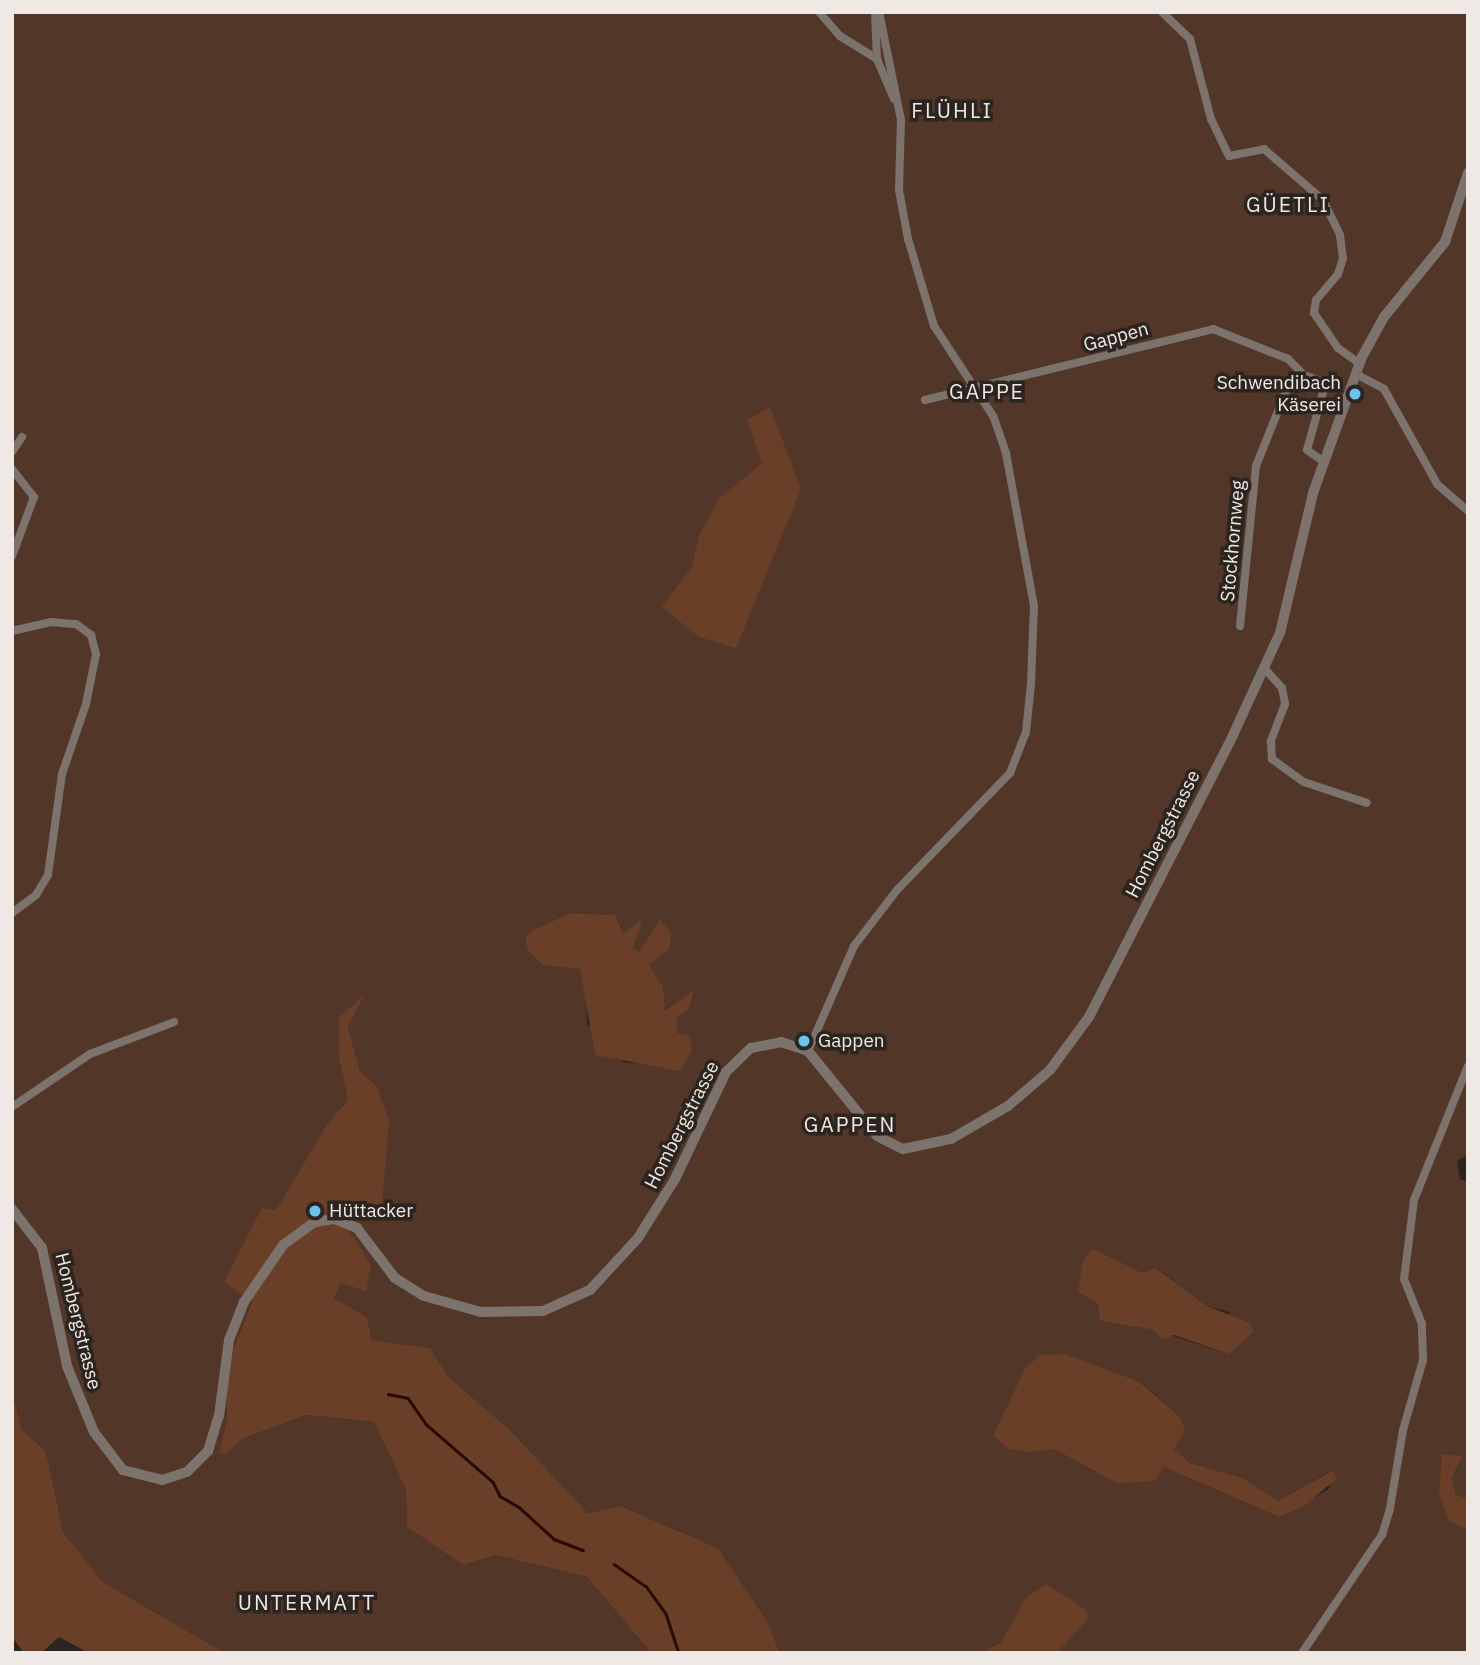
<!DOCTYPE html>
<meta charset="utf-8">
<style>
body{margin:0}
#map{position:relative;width:1480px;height:1665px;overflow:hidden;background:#2c241f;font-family:"IBM Plex Sans",sans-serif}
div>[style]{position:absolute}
.green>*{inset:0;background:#523728}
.forest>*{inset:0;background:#6a3f27}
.stream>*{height:2.5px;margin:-1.25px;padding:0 1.25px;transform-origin:1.25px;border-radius:1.25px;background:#270a00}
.minor>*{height:8px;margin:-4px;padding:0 4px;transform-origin:4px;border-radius:4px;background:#7d736d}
.tertiary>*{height:10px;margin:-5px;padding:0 5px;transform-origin:5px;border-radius:5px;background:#7d736d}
.dots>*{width:19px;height:19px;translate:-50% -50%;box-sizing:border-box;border:4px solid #2c241f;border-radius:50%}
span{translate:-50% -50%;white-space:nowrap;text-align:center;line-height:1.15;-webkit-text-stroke:7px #2c241f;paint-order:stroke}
.street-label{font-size:19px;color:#efe9e6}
.poi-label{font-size:19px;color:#efe9e6}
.right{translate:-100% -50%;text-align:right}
.left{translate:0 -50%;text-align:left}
.neighbourhood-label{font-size:21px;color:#efe9e6;letter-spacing:2px}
.frame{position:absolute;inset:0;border:14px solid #efe9e6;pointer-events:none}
</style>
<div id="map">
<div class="green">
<i style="clip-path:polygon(evenodd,12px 12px,1468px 12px,1468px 1155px,1457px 1161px,1460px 1179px,1468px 1182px,1468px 1498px,1456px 1495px,1452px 1477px,1463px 1457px,1439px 1494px,1450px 1521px,1468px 1530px,1468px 1653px,1057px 1653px,1088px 1618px,1025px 1599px,1001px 1642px,982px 1653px,780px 1653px,767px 1621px,718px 1548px,620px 1506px,588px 1513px,511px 1431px,448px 1376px,430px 1348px,370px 1340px,367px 1317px,334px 1298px,341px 1283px,371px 1264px,350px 1232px,349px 1208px,382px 1205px,376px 1085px,360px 1071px,348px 1027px,362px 997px,339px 1018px,339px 1059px,348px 1100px,327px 1124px,276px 1210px,225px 1282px,252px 1301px,225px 1368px,227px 1421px,220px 1453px,226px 1454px,244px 1438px,307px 1415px,374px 1422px,406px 1490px,407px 1527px,463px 1565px,496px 1555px,587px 1577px,651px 1653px,225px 1653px,103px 1582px,63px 1532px,46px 1451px,22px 1430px,12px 1391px,12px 12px,570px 913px,615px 915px,623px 933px,641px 920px,633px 949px,640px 952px,660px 921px,649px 965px,663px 986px,664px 1010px,695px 991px,688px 1010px,676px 1019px,676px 1033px,648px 1064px,623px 1062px,587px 1024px,586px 985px,580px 969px,558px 964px,533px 930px,570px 913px,12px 12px,1092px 1248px,1142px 1274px,1157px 1268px,1207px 1306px,1229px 1312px,1229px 1354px,1154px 1330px,1100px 1321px,1097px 1303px,1078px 1292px,1092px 1248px,12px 12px,1105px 1372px,1141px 1382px,1179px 1416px,1174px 1449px,1190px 1463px,1243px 1478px,1278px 1501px,1332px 1470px,1329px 1489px,1279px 1517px,1164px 1467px,1116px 1483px,1054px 1449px,993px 1436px,1009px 1406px,1105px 1372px)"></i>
</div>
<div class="forest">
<i style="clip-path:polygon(770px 407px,801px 489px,736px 648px,699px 637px,662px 607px,692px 567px,699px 536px,719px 499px,762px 463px,747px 420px)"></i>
<i style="clip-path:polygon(570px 913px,615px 915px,623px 933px,642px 919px,633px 949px,640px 951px,660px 920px,671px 933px,670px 948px,649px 965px,663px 986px,665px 1010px,695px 990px,688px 1010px,676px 1019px,677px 1033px,689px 1035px,692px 1050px,680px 1071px,595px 1055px,580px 969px,543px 965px,527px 949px,526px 938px,533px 930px)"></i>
<i style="clip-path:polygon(364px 995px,348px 1027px,360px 1071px,376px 1085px,389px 1120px,382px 1205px,349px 1208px,350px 1232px,371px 1264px,366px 1291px,341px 1283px,334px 1298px,367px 1317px,371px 1340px,430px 1348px,448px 1376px,511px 1431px,588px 1513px,620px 1506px,718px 1548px,767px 1621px,780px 1653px,651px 1653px,587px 1577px,496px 1555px,463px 1565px,407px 1527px,406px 1490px,374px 1422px,307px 1415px,244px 1438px,226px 1454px,219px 1453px,227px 1421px,225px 1368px,252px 1302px,224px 1282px,262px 1208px,276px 1210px,327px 1124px,348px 1100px,339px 1059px,339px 1017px)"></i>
<i style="clip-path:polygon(1092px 1248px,1142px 1273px,1156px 1268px,1207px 1306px,1250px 1323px,1254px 1331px,1229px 1354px,1174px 1335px,1161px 1339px,1154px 1330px,1100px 1321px,1097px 1303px,1078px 1292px,1083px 1261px)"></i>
<i style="clip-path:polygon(1064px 1354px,1140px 1382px,1179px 1416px,1185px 1430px,1174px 1449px,1190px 1463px,1243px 1478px,1278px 1501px,1333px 1470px,1336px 1479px,1304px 1506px,1279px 1517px,1164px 1467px,1154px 1481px,1116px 1483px,1054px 1449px,1028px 1452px,1009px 1449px,993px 1436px,1025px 1369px,1040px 1355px)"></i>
<i style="clip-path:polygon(12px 1391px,22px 1430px,46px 1451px,63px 1532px,103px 1582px,225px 1653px,89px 1653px,59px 1637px,41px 1653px,24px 1653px,12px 1637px)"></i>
<i style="clip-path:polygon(1442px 1454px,1463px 1456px,1452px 1477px,1456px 1495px,1468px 1498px,1468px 1530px,1449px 1521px,1439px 1494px)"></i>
<i style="clip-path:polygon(1046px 1584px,1086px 1610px,1088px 1619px,1057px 1653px,982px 1653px,1001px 1642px,1025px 1599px)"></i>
</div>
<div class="stream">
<i style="left:388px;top:1394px;width:20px;rotate:11deg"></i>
<i style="left:408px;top:1398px;width:33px;rotate:55deg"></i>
<i style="left:427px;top:1425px;width:87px;rotate:40.8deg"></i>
<i style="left:493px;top:1482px;width:16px;rotate:63deg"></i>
<i style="left:500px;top:1496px;width:22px;rotate:30deg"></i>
<i style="left:519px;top:1507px;width:47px;rotate:42.4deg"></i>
<i style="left:554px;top:1539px;width:31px;rotate:21deg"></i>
<i style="left:614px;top:1564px;width:39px;rotate:35deg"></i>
<i style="left:646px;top:1586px;width:34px;rotate:54deg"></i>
<i style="left:666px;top:1614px;width:41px;rotate:71.6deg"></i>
</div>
<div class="minor">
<i style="left:819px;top:12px;width:32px;rotate:49deg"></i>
<i style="left:840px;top:36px;width:44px;rotate:31.9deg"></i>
<i style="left:877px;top:59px;width:43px;rotate:67deg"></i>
<i style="left:875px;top:12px;width:47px;rotate:87.6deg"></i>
<i style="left:1162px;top:12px;width:39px;rotate:44deg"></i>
<i style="left:1190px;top:39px;width:83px;rotate:75.3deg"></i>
<i style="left:1211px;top:119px;width:41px;rotate:64.1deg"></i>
<i style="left:1229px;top:156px;width:36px;rotate:-11deg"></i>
<i style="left:1264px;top:149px;width:78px;rotate:40.8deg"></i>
<i style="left:1323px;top:200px;width:39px;rotate:64deg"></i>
<i style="left:1340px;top:235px;width:23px;rotate:83deg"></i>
<i style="left:1343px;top:258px;width:17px;rotate:107deg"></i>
<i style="left:1338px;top:274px;width:34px;rotate:130deg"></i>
<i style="left:1316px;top:300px;width:13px;rotate:99deg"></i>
<i style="left:1314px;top:313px;width:42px;rotate:55.6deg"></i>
<i style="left:1338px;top:348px;width:26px;rotate:36deg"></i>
<i style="left:1356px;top:374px;width:32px;rotate:28deg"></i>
<i style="left:1384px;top:389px;width:109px;rotate:60.8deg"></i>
<i style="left:1437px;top:484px;width:41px;rotate:41.1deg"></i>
<i style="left:925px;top:400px;width:297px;rotate:-13.8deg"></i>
<i style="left:1213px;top:329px;width:81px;rotate:21.8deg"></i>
<i style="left:1288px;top:359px;width:23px;rotate:45deg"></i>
<i style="left:12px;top:452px;width:18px;rotate:-56deg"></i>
<i style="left:12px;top:469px;width:36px;rotate:52deg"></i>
<i style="left:34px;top:497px;width:63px;rotate:110.4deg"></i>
<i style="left:1240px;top:626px;width:161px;rotate:-84.3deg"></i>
<i style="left:1256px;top:466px;width:81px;rotate:-68.2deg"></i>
<i style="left:1286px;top:391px;width:24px;rotate:-42deg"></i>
<i style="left:1304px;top:375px;width:15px;rotate:20deg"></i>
<i style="left:1318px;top:380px;width:11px;rotate:56deg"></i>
<i style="left:1324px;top:389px;width:63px;rotate:105.6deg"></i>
<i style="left:1307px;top:450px;width:21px;rotate:35deg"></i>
<i style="left:12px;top:631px;width:40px;rotate:-13deg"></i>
<i style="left:51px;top:622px;width:25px;rotate:5deg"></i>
<i style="left:76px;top:624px;width:19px;rotate:36deg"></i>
<i style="left:91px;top:635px;width:20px;rotate:75deg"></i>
<i style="left:96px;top:654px;width:51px;rotate:101.3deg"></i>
<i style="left:86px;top:704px;width:74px;rotate:108.9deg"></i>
<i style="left:62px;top:774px;width:102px;rotate:97.9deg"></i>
<i style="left:48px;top:875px;width:23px;rotate:121deg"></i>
<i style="left:36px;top:895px;width:30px;rotate:143deg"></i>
<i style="left:1265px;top:669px;width:25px;rotate:48deg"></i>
<i style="left:1282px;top:688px;width:16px;rotate:79deg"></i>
<i style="left:1285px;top:704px;width:40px;rotate:111deg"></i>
<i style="left:1271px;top:741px;width:18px;rotate:87deg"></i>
<i style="left:1272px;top:759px;width:39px;rotate:36deg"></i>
<i style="left:1304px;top:782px;width:66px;rotate:18.4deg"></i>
<i style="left:808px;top:1051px;width:115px;rotate:-66.3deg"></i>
<i style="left:854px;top:946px;width:71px;rotate:-52.5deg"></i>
<i style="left:897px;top:890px;width:163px;rotate:-46deg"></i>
<i style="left:1010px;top:773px;width:44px;rotate:-68.7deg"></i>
<i style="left:1026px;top:732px;width:48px;rotate:-84.1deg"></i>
<i style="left:1031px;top:684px;width:78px;rotate:-87.8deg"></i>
<i style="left:1034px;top:606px;width:156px;rotate:-100.4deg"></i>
<i style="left:1006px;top:453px;width:39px;rotate:-109deg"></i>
<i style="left:993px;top:416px;width:108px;rotate:-123.2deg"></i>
<i style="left:934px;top:326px;width:91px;rotate:-106.6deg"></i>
<i style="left:908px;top:239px;width:50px;rotate:-100.4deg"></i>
<i style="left:899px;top:190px;width:70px;rotate:-88.4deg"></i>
<i style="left:901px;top:120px;width:110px;rotate:-101.5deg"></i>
<i style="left:12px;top:1107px;width:94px;rotate:-34.2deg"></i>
<i style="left:90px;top:1054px;width:90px;rotate:-20.9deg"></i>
<i style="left:1302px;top:1653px;width:143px;rotate:-55.9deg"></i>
<i style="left:1382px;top:1535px;width:28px;rotate:-73deg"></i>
<i style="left:1390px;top:1508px;width:79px;rotate:-80.5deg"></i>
<i style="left:1403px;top:1430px;width:73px;rotate:-74.1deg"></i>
<i style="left:1423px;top:1360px;width:36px;rotate:-92deg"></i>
<i style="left:1422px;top:1324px;width:48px;rotate:-111.8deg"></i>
<i style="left:1404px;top:1279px;width:80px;rotate:-82.8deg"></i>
<i style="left:1414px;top:1200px;width:144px;rotate:-68.1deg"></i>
</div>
<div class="tertiary">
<i style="left:12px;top:1209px;width:49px;rotate:52.4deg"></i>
<i style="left:42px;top:1248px;width:121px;rotate:78deg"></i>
<i style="left:67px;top:1366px;width:71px;rotate:67.8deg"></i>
<i style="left:94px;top:1432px;width:48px;rotate:52.7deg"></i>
<i style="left:123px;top:1470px;width:40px;rotate:14.4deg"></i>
<i style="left:162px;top:1480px;width:26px;rotate:-18deg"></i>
<i style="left:187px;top:1472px;width:30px;rotate:-45deg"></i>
<i style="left:208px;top:1451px;width:37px;rotate:-73deg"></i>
<i style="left:219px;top:1416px;width:77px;rotate:-82.5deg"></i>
<i style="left:229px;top:1340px;width:41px;rotate:-68.5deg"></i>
<i style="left:244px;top:1302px;width:69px;rotate:-55.6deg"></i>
<i style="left:283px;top:1245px;width:39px;rotate:-36deg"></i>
<i style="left:315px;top:1222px;width:20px;rotate:-9deg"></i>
<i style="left:335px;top:1219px;width:24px;rotate:22deg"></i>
<i style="left:357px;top:1228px;width:63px;rotate:52.8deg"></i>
<i style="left:395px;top:1278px;width:34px;rotate:32deg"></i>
<i style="left:424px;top:1296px;width:59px;rotate:15.7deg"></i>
<i style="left:481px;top:1312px;width:62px;rotate:-0.9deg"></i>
<i style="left:543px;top:1311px;width:51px;rotate:-24.1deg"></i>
<i style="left:590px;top:1290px;width:71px;rotate:-47.3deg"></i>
<i style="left:638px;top:1238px;width:70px;rotate:-57.9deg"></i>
<i style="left:675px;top:1179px;width:119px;rotate:-64.5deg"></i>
<i style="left:726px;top:1072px;width:35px;rotate:-44deg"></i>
<i style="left:751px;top:1048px;width:31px;rotate:-11deg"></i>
<i style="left:781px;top:1042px;width:28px;rotate:18deg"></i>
<i style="left:808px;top:1051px;width:109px;rotate:50.9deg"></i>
<i style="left:877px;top:1136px;width:29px;rotate:27deg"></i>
<i style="left:903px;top:1149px;width:49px;rotate:-11.8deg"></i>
<i style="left:951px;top:1139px;width:66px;rotate:-30.1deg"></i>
<i style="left:1008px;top:1106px;width:55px;rotate:-40.6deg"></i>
<i style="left:1050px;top:1070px;width:66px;rotate:-53.7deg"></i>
<i style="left:1089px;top:1017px;width:317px;rotate:-62.9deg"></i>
<i style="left:1233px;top:735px;width:112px;rotate:-65.3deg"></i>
<i style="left:1280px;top:633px;width:144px;rotate:-76.7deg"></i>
<i style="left:1313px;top:493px;width:145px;rotate:-70.2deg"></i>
<i style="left:1362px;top:357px;width:46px;rotate:-61.2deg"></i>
<i style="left:1384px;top:317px;width:97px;rotate:-50.9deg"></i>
<i style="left:1445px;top:242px;width:73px;rotate:-71.6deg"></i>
</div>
<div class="dots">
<i style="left:1355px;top:394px;background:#66c4ef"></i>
<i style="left:804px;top:1041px;background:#66c4ef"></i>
<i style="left:315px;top:1211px;background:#66c4ef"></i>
</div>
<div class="street-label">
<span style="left:1116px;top:337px;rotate:-15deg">Gappen</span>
<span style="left:1233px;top:541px;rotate:-85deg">Stockhornweg</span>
<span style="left:1163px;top:834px;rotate:-63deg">Hombergstrasse</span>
<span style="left:682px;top:1125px;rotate:-63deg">Hombergstrasse</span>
<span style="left:78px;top:1321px;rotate:76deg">Hombergstrasse</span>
</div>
<div class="poi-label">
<span class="right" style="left:1341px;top:394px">Schwendibach<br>Käserei</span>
<span class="left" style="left:818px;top:1041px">Gappen</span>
<span class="left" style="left:329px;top:1211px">Hüttacker</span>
</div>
<div class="neighbourhood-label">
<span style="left:952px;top:110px">FLÜHLI</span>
<span style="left:1288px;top:204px">GÜETLI</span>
<span style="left:987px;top:391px">GAPPE</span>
<span style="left:850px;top:1124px">GAPPEN</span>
<span style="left:307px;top:1602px">UNTERMATT</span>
</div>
<div class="frame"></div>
</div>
